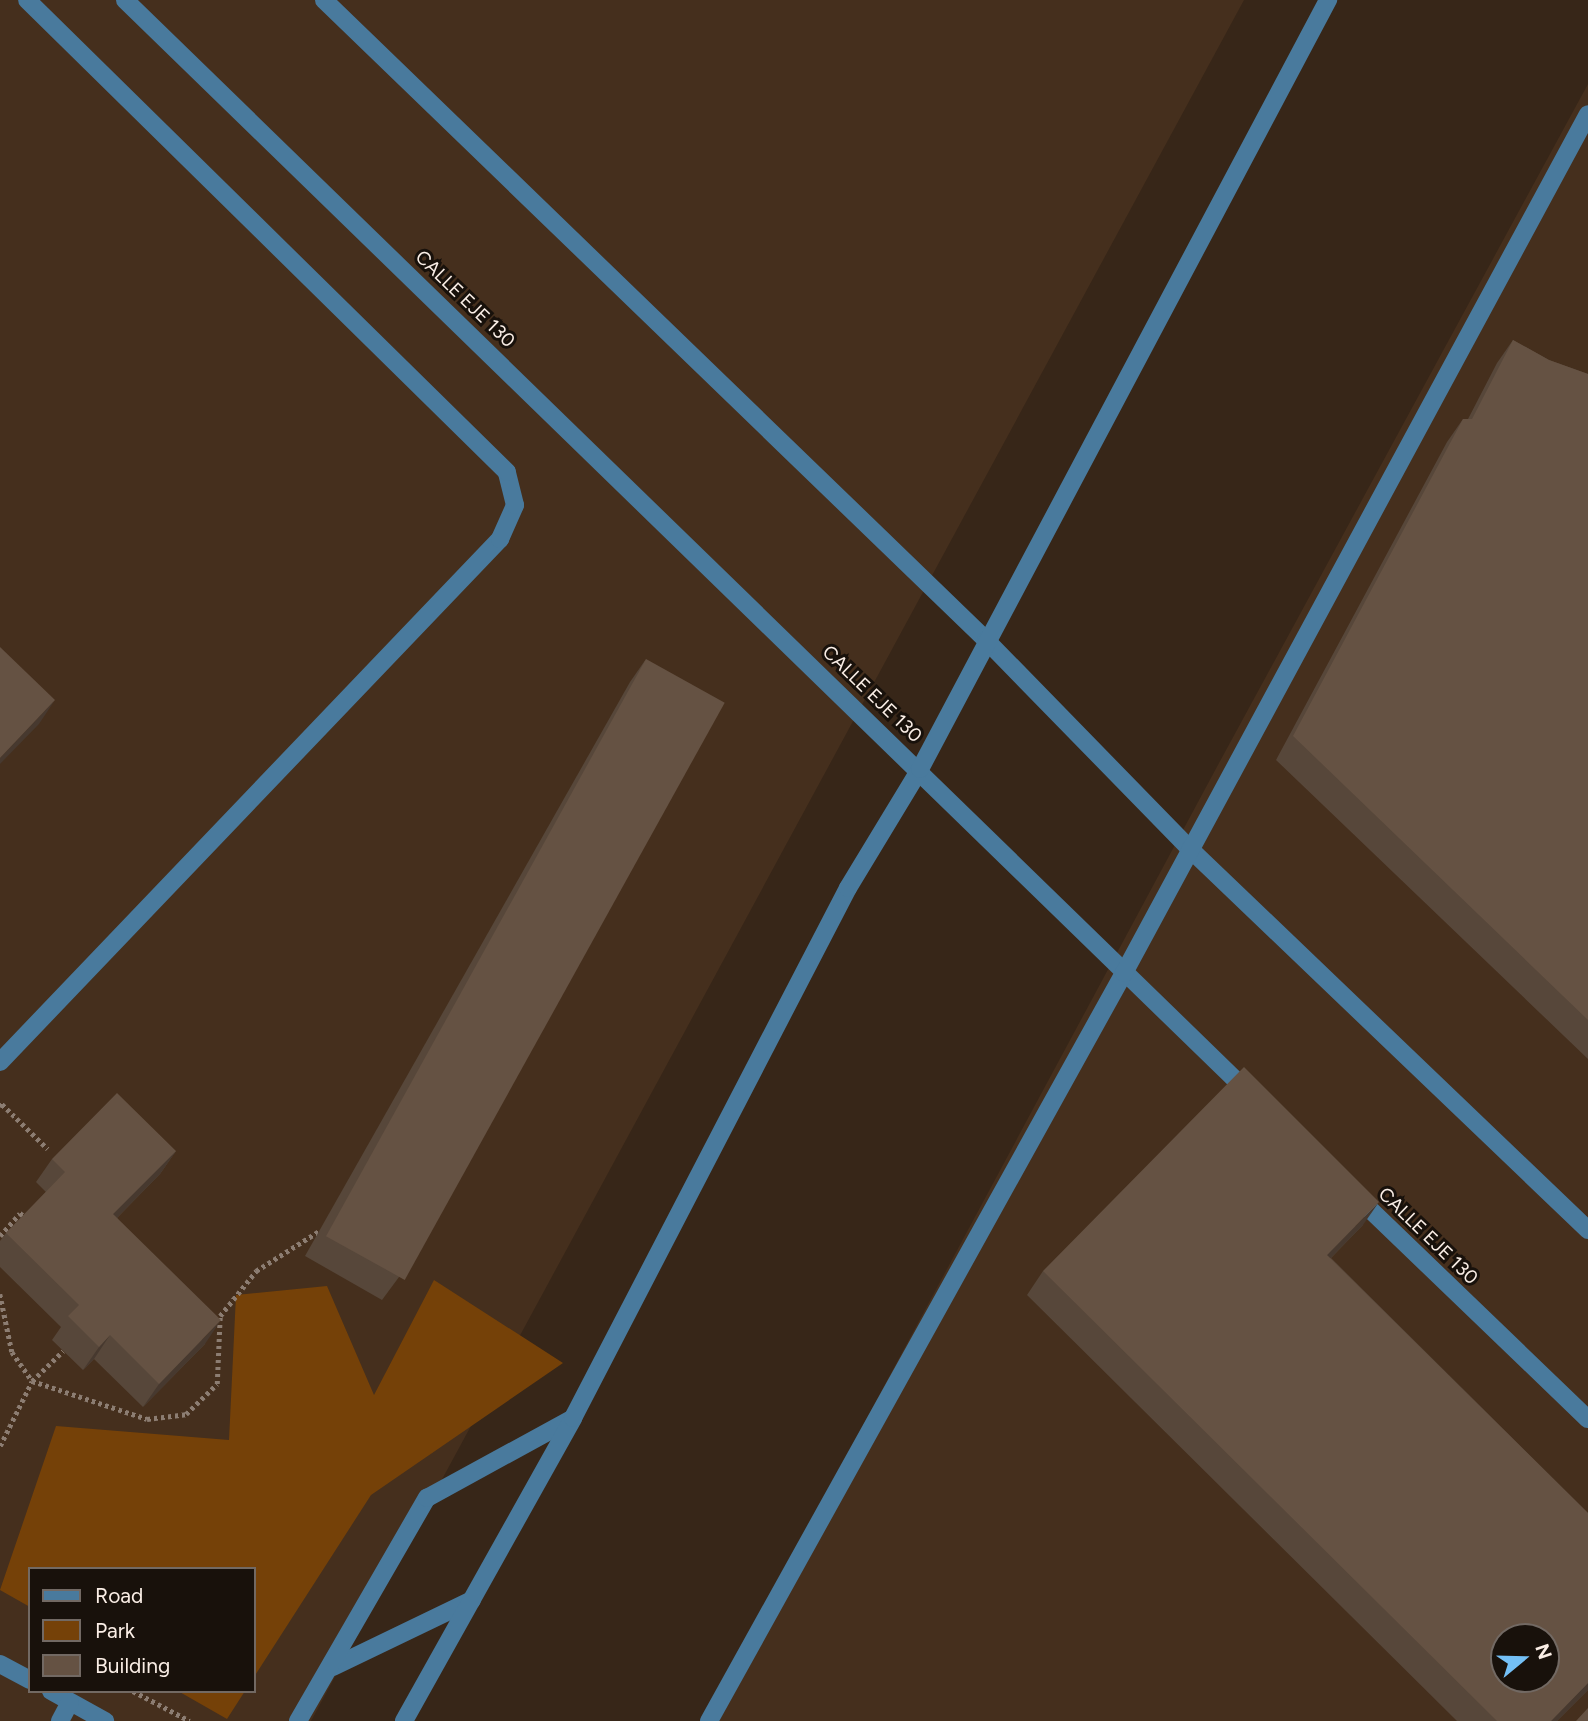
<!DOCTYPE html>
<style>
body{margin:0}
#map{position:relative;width:1588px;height:1721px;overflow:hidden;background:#372618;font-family:Figtree,sans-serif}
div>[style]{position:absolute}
.built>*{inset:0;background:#452f1d}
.green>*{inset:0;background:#754108}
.path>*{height:4.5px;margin-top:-2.25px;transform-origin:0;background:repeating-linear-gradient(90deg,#8c7d72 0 3.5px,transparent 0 7px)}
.minor>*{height:18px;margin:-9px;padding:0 9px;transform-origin:9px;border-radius:9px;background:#497a9d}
.wall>*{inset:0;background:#57473a}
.shaded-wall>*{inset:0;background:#47392f}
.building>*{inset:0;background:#655243;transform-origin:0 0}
span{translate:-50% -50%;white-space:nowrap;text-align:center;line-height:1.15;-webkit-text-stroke:6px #18110b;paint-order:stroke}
.street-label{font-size:19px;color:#faeee6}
.legend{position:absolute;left:28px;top:1567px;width:228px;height:126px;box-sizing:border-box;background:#18110b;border:2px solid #726963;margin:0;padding:9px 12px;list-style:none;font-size:21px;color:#faeee6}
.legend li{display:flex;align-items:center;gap:14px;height:35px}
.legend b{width:35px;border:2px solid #726963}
.north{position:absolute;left:1490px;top:1623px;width:70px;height:70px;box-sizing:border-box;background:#18110b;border:2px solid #726963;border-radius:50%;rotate:71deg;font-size:19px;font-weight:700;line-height:28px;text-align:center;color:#faeee6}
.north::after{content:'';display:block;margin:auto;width:24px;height:32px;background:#74c0f6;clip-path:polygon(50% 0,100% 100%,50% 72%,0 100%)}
</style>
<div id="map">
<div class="built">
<i style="clip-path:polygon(evenodd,0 0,1244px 0,311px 1721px,0 1721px,0 0,30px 1569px,254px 1569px,254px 1691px,30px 1691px,30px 1569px)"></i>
<i style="clip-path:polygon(evenodd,1588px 84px,1588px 1721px,704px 1721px,1219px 763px,1588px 84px,1504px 1637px,1546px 1637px,1546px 1679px,1504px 1679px,1504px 1637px)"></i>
</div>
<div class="green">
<i style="clip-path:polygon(434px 1280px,563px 1363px,371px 1495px,254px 1677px,254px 1569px,30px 1569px,30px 1607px,0 1590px,56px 1426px,229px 1440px,236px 1295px,327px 1286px,374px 1395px)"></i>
<i style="clip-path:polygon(178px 1691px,245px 1691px,227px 1719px)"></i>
</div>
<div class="path">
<i style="left:0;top:1107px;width:4px;rotate:-56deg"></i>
<i style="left:2px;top:1104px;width:64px;rotate:44.4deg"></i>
<i style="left:0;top:1236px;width:30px;rotate:-49deg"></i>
<i style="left:20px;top:1213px;width:6px;rotate:39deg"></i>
<i style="left:0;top:1294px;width:59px;rotate:78.3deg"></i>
<i style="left:12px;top:1352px;width:35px;rotate:55deg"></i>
<i style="left:32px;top:1381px;width:121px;rotate:18.3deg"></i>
<i style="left:147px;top:1419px;width:39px;rotate:-7deg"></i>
<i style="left:186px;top:1414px;width:43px;rotate:-44.1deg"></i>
<i style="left:217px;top:1384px;width:68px;rotate:-87.5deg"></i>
<i style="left:220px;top:1316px;width:58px;rotate:-51.3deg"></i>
<i style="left:256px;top:1271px;width:75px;rotate:-32.4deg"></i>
<i style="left:0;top:1446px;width:72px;rotate:-63.8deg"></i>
<i style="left:32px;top:1381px;width:43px;rotate:-44.1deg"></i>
<i style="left:133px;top:1691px;width:64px;rotate:27.8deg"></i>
</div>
<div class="minor">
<i style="left:125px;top:0;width:1568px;rotate:44.2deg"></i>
<i style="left:324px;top:0;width:921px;rotate:44.03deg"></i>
<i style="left:986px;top:640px;width:292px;rotate:45.7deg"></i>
<i style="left:1190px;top:849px;width:551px;rotate:43.75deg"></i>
<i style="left:0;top:1062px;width:724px;rotate:-46.29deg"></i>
<i style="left:500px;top:539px;width:37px;rotate:-66deg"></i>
<i style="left:515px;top:505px;width:34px;rotate:-104deg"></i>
<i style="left:507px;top:472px;width:673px;rotate:-135.48deg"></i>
<i style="left:1355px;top:1195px;width:323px;rotate:43.9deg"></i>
<i style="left:0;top:1664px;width:34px;rotate:28deg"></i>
<i style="left:333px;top:1667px;width:154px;rotate:-25.7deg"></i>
<i style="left:51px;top:1691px;width:62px;rotate:29.1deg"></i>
<i style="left:60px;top:1721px;width:21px;rotate:-62deg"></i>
<i style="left:298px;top:1721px;width:258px;rotate:-60deg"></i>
<i style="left:427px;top:1498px;width:166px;rotate:-28.7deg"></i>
<i style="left:404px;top:1721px;width:347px;rotate:-60.8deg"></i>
<i style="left:573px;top:1418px;width:597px;rotate:-62.58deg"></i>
<i style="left:848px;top:888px;width:139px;rotate:-58.8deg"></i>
<i style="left:920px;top:769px;width:871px;rotate:-62.05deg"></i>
<i style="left:709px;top:1721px;width:855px;rotate:-60.98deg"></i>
<i style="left:1124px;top:973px;width:976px;rotate:-61.62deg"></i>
</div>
<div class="wall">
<i style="clip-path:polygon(1513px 340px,1549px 360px,1588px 374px,1588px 1059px,1276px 760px,1447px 442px,1463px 419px,1468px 419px,1497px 363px)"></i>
<i style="clip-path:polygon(646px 659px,399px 1277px,382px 1300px,305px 1256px,630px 682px)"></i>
<i style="clip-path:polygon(176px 1151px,160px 1174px,117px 1218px,205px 1344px,143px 1407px,94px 1359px,83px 1370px,52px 1340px,61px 1327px,0 1267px,0 1241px,6px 1233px,46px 1192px,36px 1182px,52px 1159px)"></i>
<i style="clip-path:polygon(1363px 1225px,1331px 1258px,1588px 1513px,1588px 1690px,1557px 1721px,1457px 1721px,1027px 1295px,1043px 1271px)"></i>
</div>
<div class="shaded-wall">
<i style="clip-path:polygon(55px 700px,39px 724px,0 764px,0 758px)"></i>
<i style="clip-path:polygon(176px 1151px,160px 1174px,97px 1238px,113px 1214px)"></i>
<i style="clip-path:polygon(1379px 1202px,1363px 1225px,1311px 1278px,1327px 1255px)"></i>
<i style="clip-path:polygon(221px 1320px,205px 1344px,143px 1407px,159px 1384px)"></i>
<i style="clip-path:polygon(110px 1335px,94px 1359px,83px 1370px,99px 1347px)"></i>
<i style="clip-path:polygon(1588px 1683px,1588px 1690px,1557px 1721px,1551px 1721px)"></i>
</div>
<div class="building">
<i style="clip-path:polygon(1513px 340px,1549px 360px,1588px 374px,1588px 1020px,1293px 736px,1463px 419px,1472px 419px)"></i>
<i style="clip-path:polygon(0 647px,55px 700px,0 758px)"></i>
<i style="left:646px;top:659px;width:90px;height:660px;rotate:29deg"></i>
<i style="clip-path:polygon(evenodd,1244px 1067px,1379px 1202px,1327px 1255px,1588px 1513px,1588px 1683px,1551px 1721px,1497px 1721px,1043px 1271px,1244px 1067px,1504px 1637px,1546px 1637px,1546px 1679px,1504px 1679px,1504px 1637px)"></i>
<i style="clip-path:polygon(117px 1093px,176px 1151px,113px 1214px,221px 1320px,159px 1384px,110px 1335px,99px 1347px,68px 1316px,79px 1305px,6px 1233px,65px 1172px,52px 1159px)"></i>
<i style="clip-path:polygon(1588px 1708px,1588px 1721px,1576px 1721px)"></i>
</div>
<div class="street-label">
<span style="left:465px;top:299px;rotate:44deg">CALLE EJE 130</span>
<span style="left:872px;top:694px;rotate:44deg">CALLE EJE 130</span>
<span style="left:1428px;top:1236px;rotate:44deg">CALLE EJE 130</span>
</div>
<ul class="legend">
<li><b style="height:9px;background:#497a9d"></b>Road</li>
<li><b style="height:19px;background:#754108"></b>Park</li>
<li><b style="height:19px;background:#655243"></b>Building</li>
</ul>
<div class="north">N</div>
</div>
